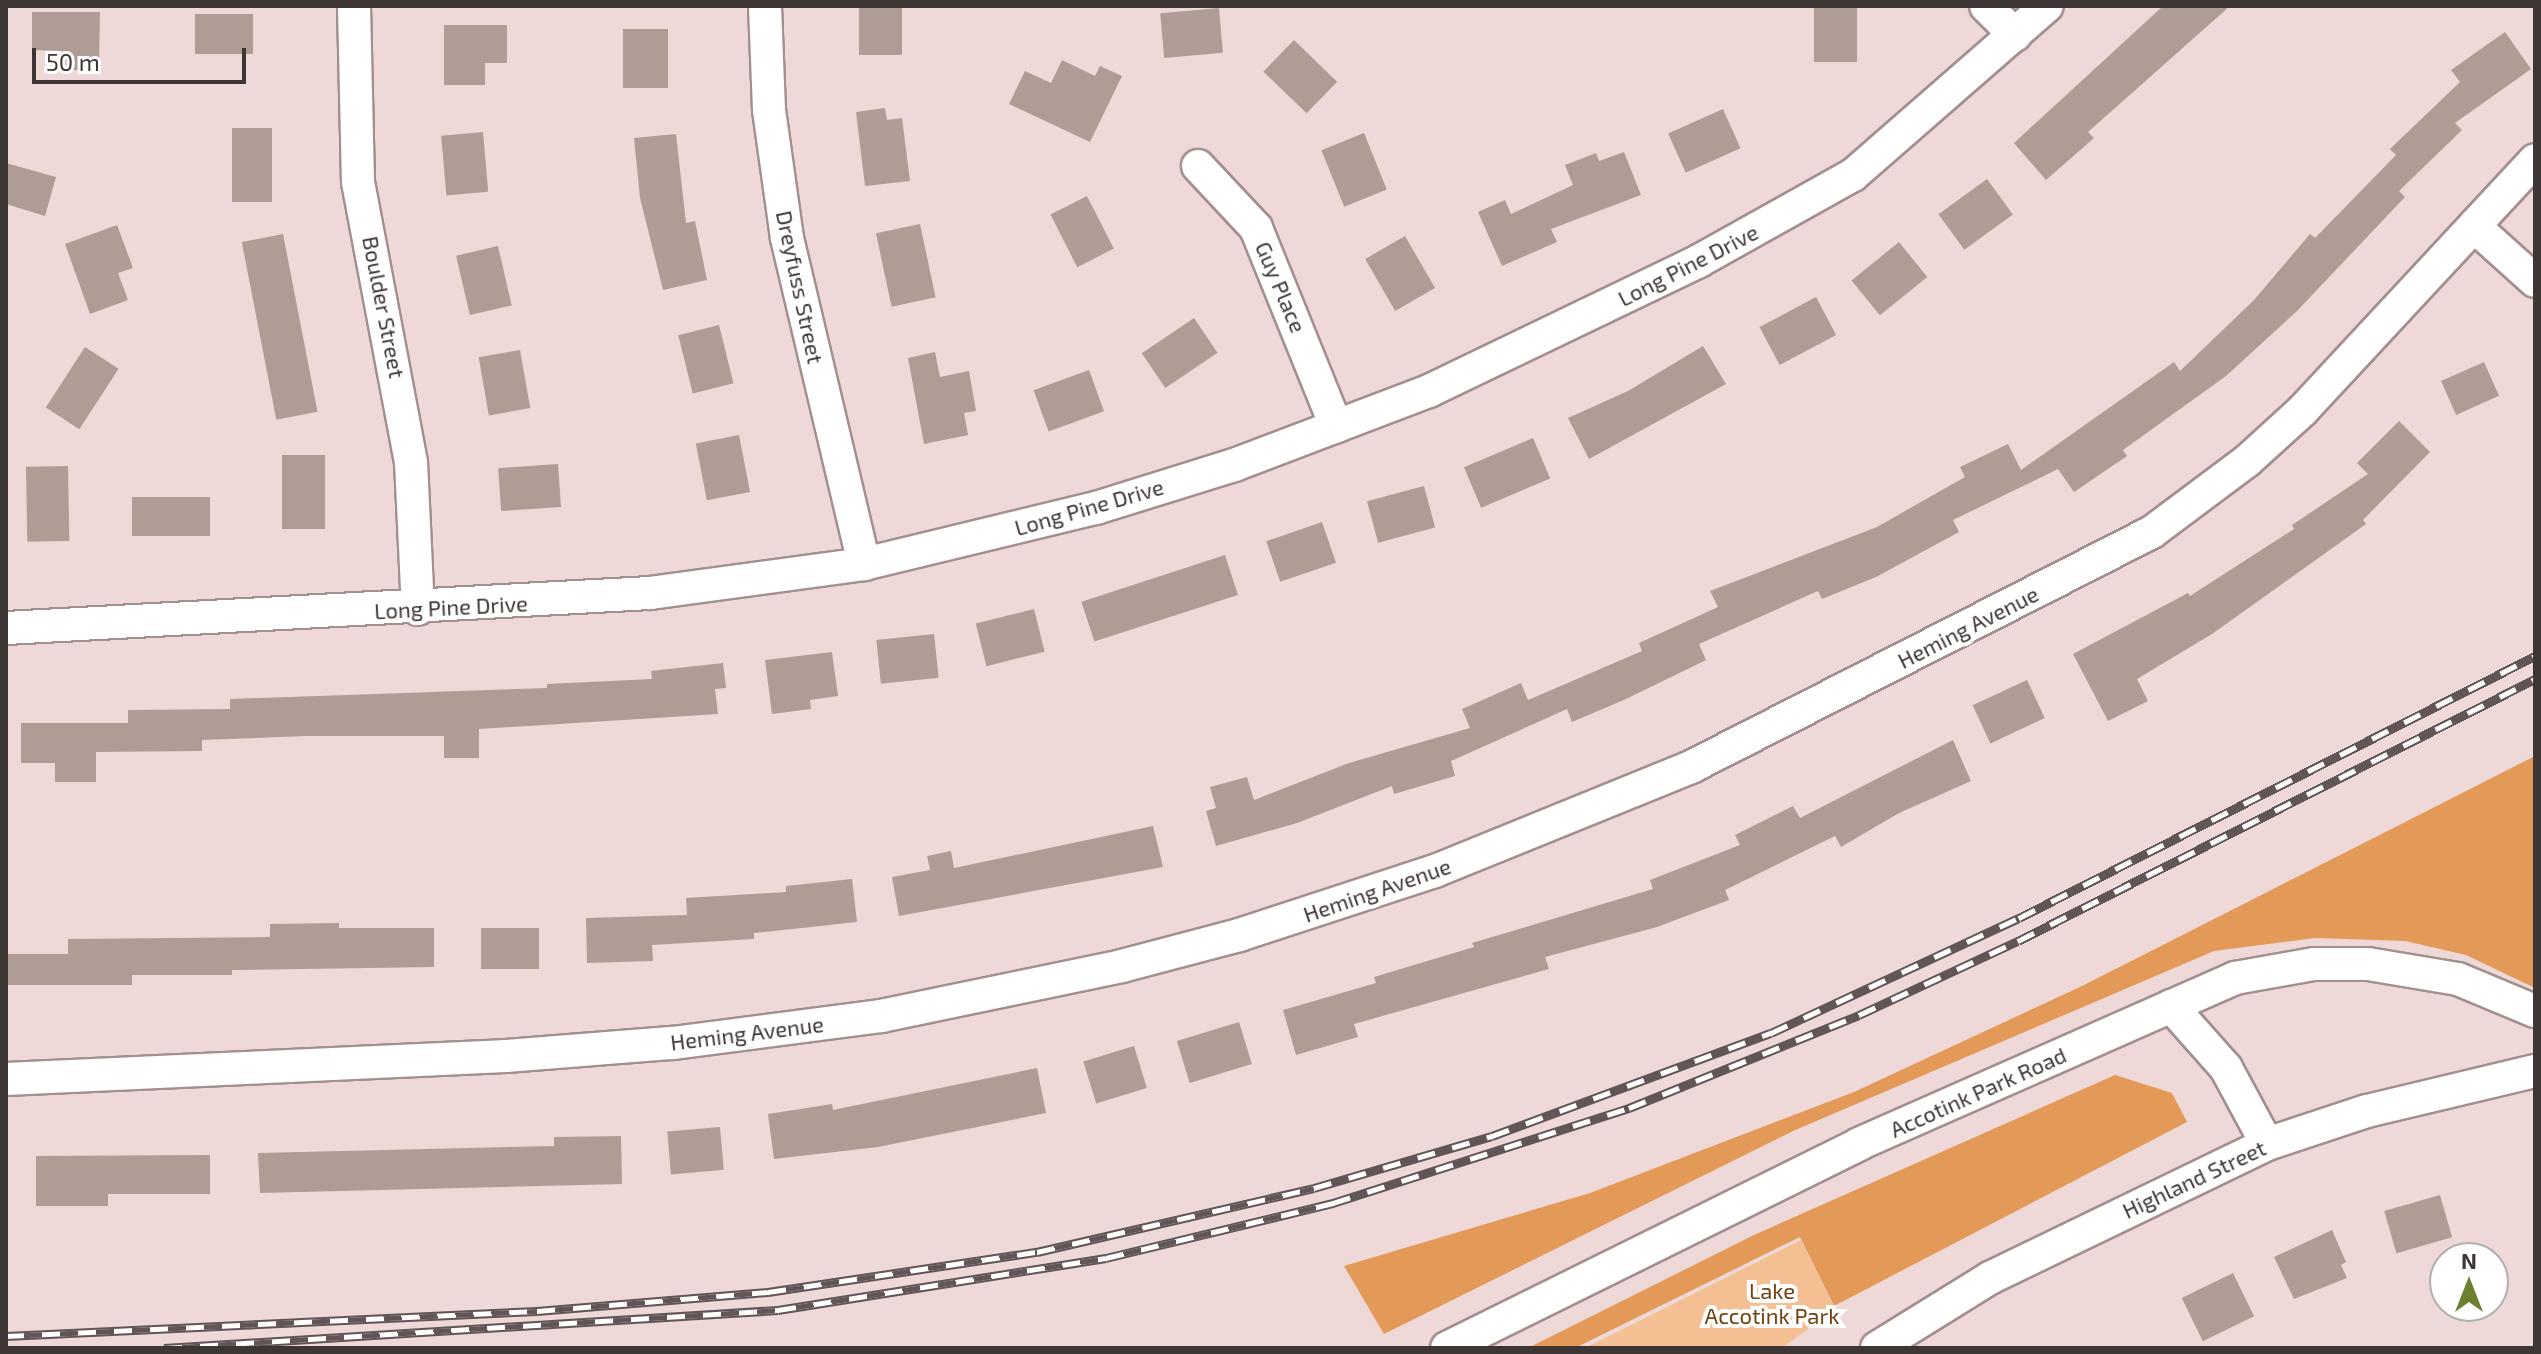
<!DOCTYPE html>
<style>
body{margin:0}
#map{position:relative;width:2541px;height:1354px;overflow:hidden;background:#efd9d8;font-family:"Exo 2",sans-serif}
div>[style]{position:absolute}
.green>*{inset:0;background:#f4bf93}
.forest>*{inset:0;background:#e39a58}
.building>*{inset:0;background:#af9c95;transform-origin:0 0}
.roads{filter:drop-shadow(2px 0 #a38f8e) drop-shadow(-2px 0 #a38f8e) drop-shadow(0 2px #a38f8e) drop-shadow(0 -2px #a38f8e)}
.street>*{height:32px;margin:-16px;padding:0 16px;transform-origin:16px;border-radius:16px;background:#fff}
.rail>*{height:9px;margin-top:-4.5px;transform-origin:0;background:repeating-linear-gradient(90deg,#fff 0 18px,#615555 0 36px);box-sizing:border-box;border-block:2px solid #615555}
span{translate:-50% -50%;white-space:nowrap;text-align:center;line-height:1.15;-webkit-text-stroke:8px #fff;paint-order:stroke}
.street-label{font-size:22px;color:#3e3535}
.park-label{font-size:22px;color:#71420f}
.frame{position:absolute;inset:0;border:8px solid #3e3535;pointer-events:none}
.north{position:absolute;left:2429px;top:1242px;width:80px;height:80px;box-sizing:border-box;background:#fff;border:2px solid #b2aeae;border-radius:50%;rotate:0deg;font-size:22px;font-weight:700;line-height:32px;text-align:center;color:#3e3535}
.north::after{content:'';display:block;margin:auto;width:28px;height:36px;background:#6c8030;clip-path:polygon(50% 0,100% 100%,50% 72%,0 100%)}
.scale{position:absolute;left:32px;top:48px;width:214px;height:36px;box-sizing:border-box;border:4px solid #3e3535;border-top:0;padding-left:10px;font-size:24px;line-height:28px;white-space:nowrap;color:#3e3535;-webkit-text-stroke:6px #fff;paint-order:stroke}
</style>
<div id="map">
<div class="green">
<i style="clip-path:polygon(1801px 1240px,1835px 1309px,1782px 1348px,1585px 1348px)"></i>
</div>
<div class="forest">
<i style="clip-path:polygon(2535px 756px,2535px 988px,2466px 955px,2405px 941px,2315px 938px,2214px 951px,1793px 1131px,1384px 1334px,1344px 1266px,1590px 1193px,1854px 1092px,2082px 986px)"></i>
<i style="clip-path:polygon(2115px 1075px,2172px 1093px,2187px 1122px,1834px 1306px,1800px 1237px,1575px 1348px,1528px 1348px,1754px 1235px)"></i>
</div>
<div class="building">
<i style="left:859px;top:6px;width:43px;height:49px"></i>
<i style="left:1814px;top:6px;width:43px;height:56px"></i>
<i style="clip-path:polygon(2163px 6px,2230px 6px,2088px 132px,2094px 138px,2046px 180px,2014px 143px)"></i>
<i style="left:1219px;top:8px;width:45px;height:59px;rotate:85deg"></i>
<i style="clip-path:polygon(32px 12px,100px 12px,99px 70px,62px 70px,62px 51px,32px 50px)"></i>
<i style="left:195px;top:14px;width:58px;height:40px"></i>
<i style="clip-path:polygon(444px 25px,507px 25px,507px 63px,485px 63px,485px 85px,444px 85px)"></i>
<i style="left:623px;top:29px;width:45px;height:59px"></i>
<i style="clip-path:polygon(2505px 32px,2531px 69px,2455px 123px,2462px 130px,2399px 191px,2405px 197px,2297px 311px,2226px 376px,2123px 450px,2127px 456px,2074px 492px,2058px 469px,1953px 520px,1959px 532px,1876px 577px,1822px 599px,1818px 591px,1699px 644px,1706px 660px,1626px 699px,1572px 722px,1567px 709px,1451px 761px,1455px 776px,1394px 794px,1392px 786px,1297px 823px,1216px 846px,1206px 811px,1216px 808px,1210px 787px,1247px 777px,1254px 800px,1349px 763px,1470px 728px,1462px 709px,1521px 683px,1528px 700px,1642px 651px,1639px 643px,1718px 607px,1710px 591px,1877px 527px,1965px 477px,1960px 467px,2008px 444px,2021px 470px,2174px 362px,2180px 371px,2254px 300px,2310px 234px,2315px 238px,2396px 155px,2390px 149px,2460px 82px,2451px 70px)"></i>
<i style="left:1294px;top:40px;width:60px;height:44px;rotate:44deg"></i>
<i style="clip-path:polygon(1062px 60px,1095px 76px,1100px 66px,1122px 76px,1090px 142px,1009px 104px,1025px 71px,1051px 83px)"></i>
<i style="clip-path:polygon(885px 108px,887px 120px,902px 118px,910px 181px,865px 186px,856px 112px)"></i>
<i style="left:1723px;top:109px;width:43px;height:60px;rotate:66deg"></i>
<i style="left:232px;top:128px;width:40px;height:74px"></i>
<i style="left:483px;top:132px;width:60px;height:42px;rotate:85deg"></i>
<i style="left:1364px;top:133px;width:61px;height:46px;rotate:68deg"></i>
<i style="clip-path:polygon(676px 134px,686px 223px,695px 221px,707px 280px,663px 290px,640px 198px,634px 138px)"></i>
<i style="clip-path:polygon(1624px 152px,1641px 195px,1551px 229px,1557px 242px,1502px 266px,1478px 212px,1505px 200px,1511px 214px,1573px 185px,1565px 165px,1596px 153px,1599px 161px)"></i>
<i style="clip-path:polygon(6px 163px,56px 177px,45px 216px,6px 204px)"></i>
<i style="left:1987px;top:179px;width:44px;height:60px;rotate:54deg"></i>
<i style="left:1087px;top:196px;width:59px;height:41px;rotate:63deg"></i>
<i style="left:920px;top:224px;width:75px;height:45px;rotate:78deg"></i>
<i style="clip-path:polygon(117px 225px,133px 268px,118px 273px,128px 300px,90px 314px,65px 244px)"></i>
<i style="left:283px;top:234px;width:181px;height:42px;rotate:79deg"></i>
<i style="left:1405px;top:236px;width:60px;height:46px;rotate:60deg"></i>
<i style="left:1899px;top:242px;width:45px;height:61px;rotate:51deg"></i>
<i style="left:498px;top:246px;width:61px;height:43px;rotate:77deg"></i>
<i style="left:1816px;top:297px;width:43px;height:64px;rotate:62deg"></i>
<i style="left:1194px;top:318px;width:42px;height:63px;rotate:56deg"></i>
<i style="left:719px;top:325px;width:60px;height:42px;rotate:76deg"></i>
<i style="clip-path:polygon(1703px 346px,1726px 384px,1589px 459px,1568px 418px,1628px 391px)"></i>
<i style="left:85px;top:347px;width:40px;height:72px;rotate:33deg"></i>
<i style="left:520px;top:350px;width:59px;height:42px;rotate:80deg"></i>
<i style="clip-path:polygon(935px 352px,940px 377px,969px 371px,976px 411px,964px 413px,968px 435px,924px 444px,908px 358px)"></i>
<i style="left:2484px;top:362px;width:37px;height:47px;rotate:66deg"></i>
<i style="left:1089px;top:370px;width:44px;height:59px;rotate:70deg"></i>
<i style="clip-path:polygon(2399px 421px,2430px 452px,2363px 520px,2366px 524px,2212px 634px,2137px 679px,2148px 701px,2108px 721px,2073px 654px,2188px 593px,2190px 596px,2294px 529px,2292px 525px,2368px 474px,2357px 463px)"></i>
<i style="left:739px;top:435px;width:58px;height:44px;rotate:79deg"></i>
<i style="left:1533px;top:438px;width:44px;height:75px;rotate:67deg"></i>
<i style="left:282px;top:455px;width:43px;height:74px"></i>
<i style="left:558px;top:464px;width:43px;height:60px;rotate:86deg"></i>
<i style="left:68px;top:466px;width:75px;height:42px;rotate:89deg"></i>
<i style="left:1424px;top:486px;width:43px;height:59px;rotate:75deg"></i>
<i style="left:132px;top:497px;width:78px;height:39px"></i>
<i style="left:1322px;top:522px;width:43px;height:59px;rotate:71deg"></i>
<i style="left:1225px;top:555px;width:42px;height:151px;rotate:72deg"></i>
<i style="left:1034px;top:609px;width:44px;height:60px;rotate:76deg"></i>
<i style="left:934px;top:634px;width:44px;height:58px;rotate:84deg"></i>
<i style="clip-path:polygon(832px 652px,838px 696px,810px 700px,811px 709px,772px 714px,765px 660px)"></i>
<i style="clip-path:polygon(723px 663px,726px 688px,715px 689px,718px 714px,479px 729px,479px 758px,444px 758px,444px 736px,307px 736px,202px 740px,202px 751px,96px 752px,96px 782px,55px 782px,55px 763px,21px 763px,21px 723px,128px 723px,128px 710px,230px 709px,230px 699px,547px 688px,547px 684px,652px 679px,651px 671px)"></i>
<i style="left:2027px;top:680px;width:42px;height:60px;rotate:65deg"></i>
<i style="clip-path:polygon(1953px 740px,1971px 781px,1899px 813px,1841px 847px,1835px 836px,1725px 890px,1729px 900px,1657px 927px,1545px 957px,1549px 969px,1354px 1024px,1358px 1037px,1296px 1055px,1283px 1010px,1376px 983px,1374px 977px,1474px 947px,1472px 943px,1653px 889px,1650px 880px,1740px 845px,1735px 835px,1793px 806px,1800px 818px)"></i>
<i style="clip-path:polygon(1153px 826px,1163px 867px,899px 916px,892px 877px,930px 870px,927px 856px,951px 851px,954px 868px)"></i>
<i style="clip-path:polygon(852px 879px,857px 922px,754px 933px,754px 939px,652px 945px,653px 961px,587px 963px,586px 918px,687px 915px,686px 898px,786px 892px,786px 886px)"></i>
<i style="clip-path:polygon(339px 923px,339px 928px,434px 928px,434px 967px,232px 970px,232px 975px,132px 975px,132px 985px,6px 985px,6px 954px,68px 954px,68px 939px,270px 937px,270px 924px)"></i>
<i style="left:481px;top:928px;width:58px;height:41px"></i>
<i style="left:1239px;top:1022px;width:44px;height:65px;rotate:73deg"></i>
<i style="left:1134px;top:1046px;width:44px;height:53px;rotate:73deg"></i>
<i style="clip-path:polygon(1037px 1068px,1046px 1113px,878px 1147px,774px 1159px,768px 1114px,832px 1104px,833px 1110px)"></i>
<i style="left:720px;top:1127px;width:43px;height:53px;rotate:85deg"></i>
<i style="clip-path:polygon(621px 1136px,622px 1184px,260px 1193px,258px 1153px,554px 1146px,554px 1137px)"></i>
<i style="clip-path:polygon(210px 1155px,210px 1194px,108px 1194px,108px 1206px,36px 1206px,36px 1156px)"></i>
<i style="left:2440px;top:1195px;width:44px;height:58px;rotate:74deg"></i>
<i style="clip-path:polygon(2332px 1230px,2346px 1262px,2341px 1265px,2347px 1278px,2294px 1299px,2274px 1257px)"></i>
<i style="left:2233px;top:1273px;width:48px;height:57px;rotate:64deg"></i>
</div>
<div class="roads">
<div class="street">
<i style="left:354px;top:6px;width:176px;rotate:88.7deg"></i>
<i style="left:358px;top:182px;width:285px;rotate:79.3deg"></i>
<i style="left:411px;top:462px;width:147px;rotate:87.3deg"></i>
<i style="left:765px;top:6px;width:104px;rotate:87.8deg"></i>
<i style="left:769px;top:110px;width:129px;rotate:82deg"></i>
<i style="left:787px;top:238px;width:335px;rotate:76.7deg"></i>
<i style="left:1986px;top:6px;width:41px;rotate:45deg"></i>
<i style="left:1198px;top:166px;width:85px;rotate:46.9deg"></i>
<i style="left:1256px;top:228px;width:214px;rotate:68deg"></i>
<i style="left:2474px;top:226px;width:82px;rotate:42deg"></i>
<i style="left:6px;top:628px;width:645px;rotate:-3.11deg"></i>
<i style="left:650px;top:593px;width:216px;rotate:-7.7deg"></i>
<i style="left:864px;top:564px;width:239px;rotate:-13.6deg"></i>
<i style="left:1096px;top:508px;width:145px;rotate:-17.3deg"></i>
<i style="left:1234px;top:465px;width:209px;rotate:-20.8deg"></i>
<i style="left:1429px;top:391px;width:300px;rotate:-25.7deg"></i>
<i style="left:1699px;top:261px;width:176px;rotate:-29.2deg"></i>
<i style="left:1853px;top:175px;width:257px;rotate:-41.1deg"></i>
<i style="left:2171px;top:1006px;width:83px;rotate:48.4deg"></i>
<i style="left:2226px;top:1068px;width:86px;rotate:61.7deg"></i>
<i style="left:6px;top:1079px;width:501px;rotate:-2.63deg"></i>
<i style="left:506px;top:1056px;width:168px;rotate:-4.5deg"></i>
<i style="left:673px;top:1043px;width:210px;rotate:-7.4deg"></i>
<i style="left:881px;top:1016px;width:246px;rotate:-11.7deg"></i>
<i style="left:1122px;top:966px;width:121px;rotate:-14.8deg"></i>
<i style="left:1239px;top:935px;width:206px;rotate:-18.1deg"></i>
<i style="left:1435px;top:871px;width:276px;rotate:-22.1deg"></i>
<i style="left:1691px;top:767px;width:517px;rotate:-27.01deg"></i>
<i style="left:2152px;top:532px;width:119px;rotate:-36.8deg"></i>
<i style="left:2247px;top:461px;width:76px;rotate:-42.3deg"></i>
<i style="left:2303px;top:410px;width:341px;rotate:-47.1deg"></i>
<i style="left:1447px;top:1348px;width:460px;rotate:-26.3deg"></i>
<i style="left:1859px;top:1144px;width:411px;rotate:-23.8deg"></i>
<i style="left:2235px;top:978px;width:80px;rotate:-10deg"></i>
<i style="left:2314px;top:964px;width:54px"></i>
<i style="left:2368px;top:964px;width:91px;rotate:9.5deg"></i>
<i style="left:2458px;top:979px;width:83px;rotate:22.6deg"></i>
<i style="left:1877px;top:1348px;width:133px;rotate:-31.8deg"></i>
<i style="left:1990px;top:1278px;width:308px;rotate:-25.8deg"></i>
<i style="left:2267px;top:1144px;width:105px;rotate:-18.3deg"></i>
<i style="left:2367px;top:1111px;width:173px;rotate:-13.4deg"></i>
</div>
</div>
<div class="rail">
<i style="left:6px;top:1336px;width:532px;rotate:-2.7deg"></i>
<i style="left:537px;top:1311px;width:232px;rotate:-4.7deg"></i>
<i style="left:768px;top:1292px;width:272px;rotate:-8.5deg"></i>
<i style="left:1037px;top:1252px;width:284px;rotate:-13deg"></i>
<i style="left:1314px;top:1188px;width:185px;rotate:-16.3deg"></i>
<i style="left:1492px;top:1136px;width:297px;rotate:-20.3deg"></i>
<i style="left:1771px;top:1033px;width:273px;rotate:-24.9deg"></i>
<i style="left:2019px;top:918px;width:579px;rotate:-26.92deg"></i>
<i style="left:164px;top:1348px;width:615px;rotate:-3.54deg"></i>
<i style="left:778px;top:1310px;width:332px;rotate:-9deg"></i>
<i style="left:1106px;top:1258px;width:234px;rotate:-13.6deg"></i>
<i style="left:1333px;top:1203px;width:311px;rotate:-17.8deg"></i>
<i style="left:1629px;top:1108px;width:248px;rotate:-22deg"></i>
<i style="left:1859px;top:1015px;width:175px;rotate:-25deg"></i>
<i style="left:2018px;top:941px;width:580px;rotate:-26.87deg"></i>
</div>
<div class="street-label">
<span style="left:1688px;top:265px;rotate:-27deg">Long Pine Drive</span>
<span style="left:800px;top:287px;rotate:78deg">Dreyfuss Street</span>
<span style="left:1281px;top:287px;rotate:67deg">Guy Place</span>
<span style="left:384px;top:307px;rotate:79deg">Boulder Street</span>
<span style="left:1089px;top:507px;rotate:-16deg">Long Pine Drive</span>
<span style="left:451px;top:607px;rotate:-3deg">Long Pine Drive</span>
<span style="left:1968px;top:627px;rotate:-27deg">Heming Avenue</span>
<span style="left:1377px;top:890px;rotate:-19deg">Heming Avenue</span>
<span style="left:747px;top:1033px;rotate:-7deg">Heming Avenue</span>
<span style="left:1978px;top:1092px;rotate:-24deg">Accotink Park Road</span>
<span style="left:2194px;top:1179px;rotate:-25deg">Highland Street</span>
</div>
<div class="park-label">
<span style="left:1772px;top:1303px">Lake<br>Accotink Park</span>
</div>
<div class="frame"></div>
<div class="north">N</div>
<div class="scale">50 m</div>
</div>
